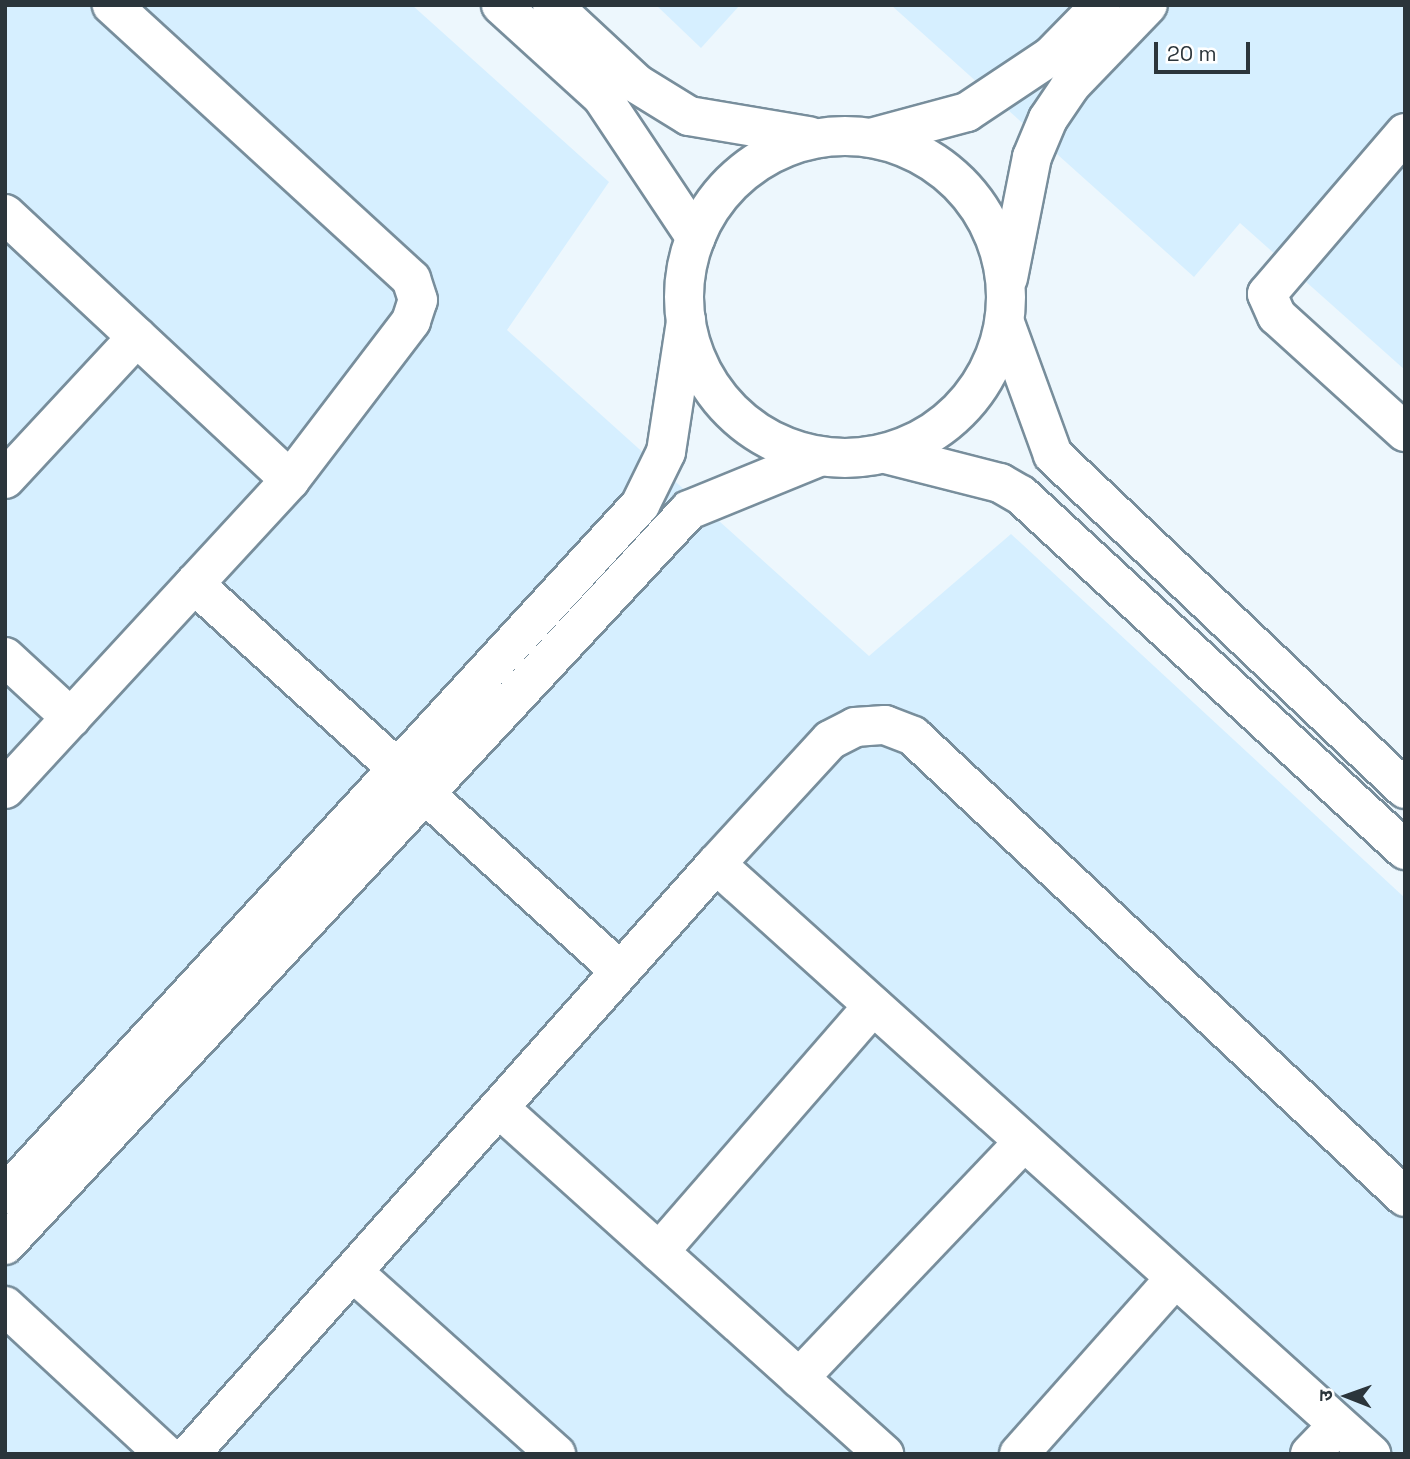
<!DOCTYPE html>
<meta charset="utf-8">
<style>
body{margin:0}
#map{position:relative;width:1410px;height:1459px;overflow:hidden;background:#edf7fd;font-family:"Space Grotesk","Noto Sans Devanagari",sans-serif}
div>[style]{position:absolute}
.built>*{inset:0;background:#d6efff}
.roads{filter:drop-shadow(2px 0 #788e9c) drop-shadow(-2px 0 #788e9c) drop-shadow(0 2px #788e9c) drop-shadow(0 -2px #788e9c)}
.minor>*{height:38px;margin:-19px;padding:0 19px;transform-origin:19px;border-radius:19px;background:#fff}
.minor>.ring{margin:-19px;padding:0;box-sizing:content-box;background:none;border:38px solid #fff;border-radius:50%}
span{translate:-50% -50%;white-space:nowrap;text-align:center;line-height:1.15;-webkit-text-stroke:5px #fff;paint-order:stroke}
.frame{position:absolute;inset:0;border:7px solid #2b353b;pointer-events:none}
.north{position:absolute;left:1312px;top:1361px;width:70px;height:70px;-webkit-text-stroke:5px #fff;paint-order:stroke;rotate:271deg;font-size:19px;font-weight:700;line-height:28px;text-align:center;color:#2b353b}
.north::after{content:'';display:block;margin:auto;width:24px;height:32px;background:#2b353b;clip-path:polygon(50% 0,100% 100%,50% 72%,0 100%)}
.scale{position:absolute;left:1154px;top:42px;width:96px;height:32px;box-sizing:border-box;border:4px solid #2b353b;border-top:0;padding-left:9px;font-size:21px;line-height:24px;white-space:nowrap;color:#2b353b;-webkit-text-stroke:5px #fff;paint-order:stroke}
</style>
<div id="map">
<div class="built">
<i style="clip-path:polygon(5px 5px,412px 5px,609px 182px,507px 330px,869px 656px,1011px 534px,1405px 898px,1405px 1454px,5px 1454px)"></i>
<i style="clip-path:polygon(656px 5px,740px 5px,701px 48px)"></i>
<i style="clip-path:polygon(891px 5px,1405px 5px,1405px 370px,1240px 223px,1194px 277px)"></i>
</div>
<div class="roads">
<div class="minor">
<i style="left:501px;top:5px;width:137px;rotate:42.3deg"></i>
<i style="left:602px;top:97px;width:169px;rotate:56.3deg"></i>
<i style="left:552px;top:5px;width:116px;rotate:42.9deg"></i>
<i style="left:637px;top:84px;width:61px;rotate:31.6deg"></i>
<i style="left:689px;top:116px;width:122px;rotate:9.5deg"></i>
<i style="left:1405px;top:133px;width:212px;rotate:130.6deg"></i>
<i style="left:1267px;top:294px;width:24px;rotate:66deg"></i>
<i style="left:1277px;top:316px;width:173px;rotate:42.2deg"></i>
<i class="ring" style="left:684px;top:136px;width:284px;height:284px"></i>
<i style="left:874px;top:137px;width:96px;rotate:-15deg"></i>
<i style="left:967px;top:112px;width:101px;rotate:-33.7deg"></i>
<i style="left:1051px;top:56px;width:71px;rotate:-45.6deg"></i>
<i style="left:5px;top:214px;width:390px;rotate:43deg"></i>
<i style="left:1008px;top:278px;width:123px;rotate:-78.8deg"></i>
<i style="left:1032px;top:157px;width:41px;rotate:-67.2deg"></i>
<i style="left:1048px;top:119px;width:40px;rotate:-56deg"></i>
<i style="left:1070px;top:86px;width:112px;rotate:-46.1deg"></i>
<i style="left:1005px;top:323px;width:140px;rotate:70deg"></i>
<i style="left:1053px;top:455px;width:485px;rotate:43.5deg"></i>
<i style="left:886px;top:454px;width:118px;rotate:14.3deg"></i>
<i style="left:1000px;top:483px;width:24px;rotate:30deg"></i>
<i style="left:1021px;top:495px;width:523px;rotate:42.75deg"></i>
<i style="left:5px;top:479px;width:194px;rotate:-47.1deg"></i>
<i style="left:194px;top:584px;width:576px;rotate:42.25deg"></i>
<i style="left:5px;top:657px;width:90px;rotate:42.7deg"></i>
<i style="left:5px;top:789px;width:420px;rotate:-47.3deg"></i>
<i style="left:290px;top:480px;width:200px;rotate:-52.7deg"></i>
<i style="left:411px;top:321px;width:22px;rotate:-72deg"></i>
<i style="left:418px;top:300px;width:22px;rotate:-108deg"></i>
<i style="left:411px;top:279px;width:406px;rotate:-137.5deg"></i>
<i style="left:716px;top:864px;width:882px;rotate:42.01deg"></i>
<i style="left:499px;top:1108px;width:518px;rotate:41.95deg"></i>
<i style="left:5px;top:1195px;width:938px;rotate:-47.38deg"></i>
<i style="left:640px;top:505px;width:59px;rotate:-63.9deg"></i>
<i style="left:666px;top:452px;width:133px;rotate:-81.3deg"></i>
<i style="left:5px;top:1245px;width:1004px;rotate:-47.06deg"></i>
<i style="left:689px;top:510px;width:140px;rotate:-22.2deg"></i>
<i style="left:659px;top:1252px;width:326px;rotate:-49deg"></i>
<i style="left:353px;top:1272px;width:273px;rotate:41.9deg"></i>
<i style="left:5px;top:1306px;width:218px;rotate:42.8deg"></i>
<i style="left:799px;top:1378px;width:326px;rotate:-46.4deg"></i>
<i style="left:190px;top:1454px;width:790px;rotate:-48.28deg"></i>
<i style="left:716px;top:864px;width:168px;rotate:-47.4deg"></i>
<i style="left:830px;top:740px;width:28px;rotate:-27deg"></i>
<i style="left:855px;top:727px;width:30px;rotate:-4deg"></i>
<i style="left:885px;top:725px;width:30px;rotate:21deg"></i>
<i style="left:913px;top:736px;width:674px;rotate:43.14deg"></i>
<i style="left:1019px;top:1454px;width:235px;rotate:-48.4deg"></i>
<i style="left:1310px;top:1454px;width:40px;rotate:-46deg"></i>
</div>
</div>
<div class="frame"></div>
<div class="north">उ</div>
<div class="scale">20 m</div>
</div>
